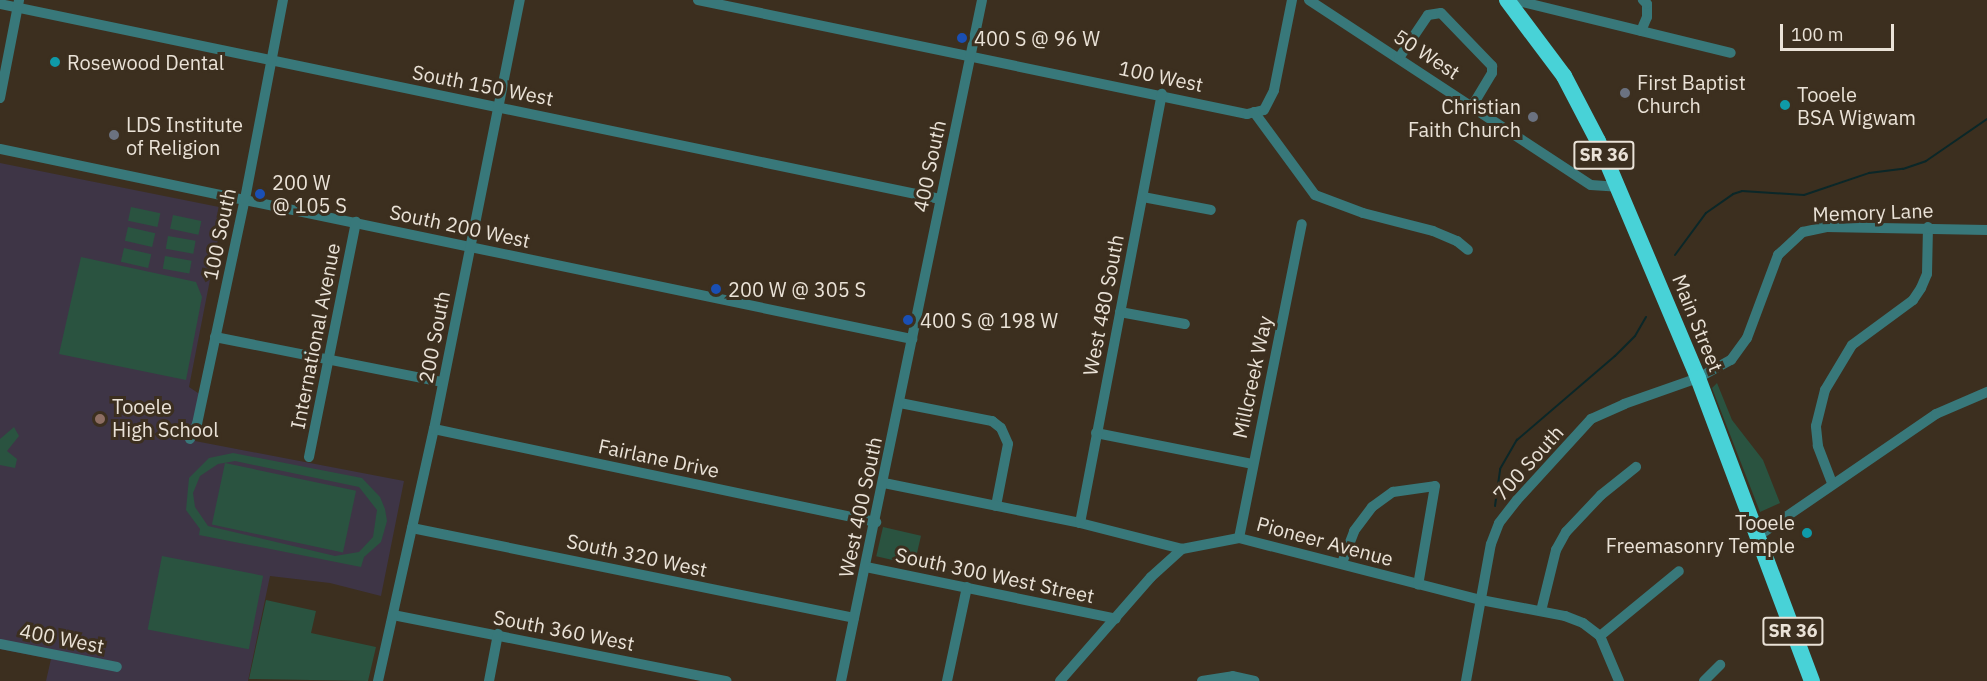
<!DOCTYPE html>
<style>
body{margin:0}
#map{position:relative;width:1987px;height:681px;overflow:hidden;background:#3c2f1f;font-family:"IBM Plex Sans",sans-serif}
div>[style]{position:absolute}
.education>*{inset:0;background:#3e3546}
.green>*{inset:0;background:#2a5340;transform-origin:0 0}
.stream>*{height:2px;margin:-1px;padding:0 1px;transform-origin:1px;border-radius:1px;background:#0b2728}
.minor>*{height:10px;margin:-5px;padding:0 5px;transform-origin:5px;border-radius:5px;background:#38787a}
.highway>*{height:16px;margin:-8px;padding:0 8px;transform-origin:8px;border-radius:8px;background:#48d2d7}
.dots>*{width:16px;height:16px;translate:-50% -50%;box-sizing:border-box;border:3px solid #3c2f1f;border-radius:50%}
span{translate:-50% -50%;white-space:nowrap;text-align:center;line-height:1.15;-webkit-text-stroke:6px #3c2f1f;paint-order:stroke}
.shield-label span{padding:2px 4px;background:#3c2f1f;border:2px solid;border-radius:4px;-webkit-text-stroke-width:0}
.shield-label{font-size:18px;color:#eae2d7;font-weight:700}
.poi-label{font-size:20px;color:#eae2d7}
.left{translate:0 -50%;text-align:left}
.right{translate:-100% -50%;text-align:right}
.street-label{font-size:20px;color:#eae2d7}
.scale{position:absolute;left:1780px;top:24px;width:114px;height:27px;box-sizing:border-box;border:3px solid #eae2d7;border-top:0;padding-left:8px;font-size:18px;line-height:21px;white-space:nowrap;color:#eae2d7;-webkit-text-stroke:4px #3c2f1f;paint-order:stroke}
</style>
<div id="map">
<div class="education">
<i style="clip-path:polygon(0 163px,224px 208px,189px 387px,204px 397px,195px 441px,404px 481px,381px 596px,330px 583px,270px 576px,248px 681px,46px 681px,51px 659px,0 649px)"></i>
</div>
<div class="green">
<i style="left:131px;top:207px;width:30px;height:14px;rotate:12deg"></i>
<i style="left:173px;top:215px;width:29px;height:14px;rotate:12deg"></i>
<i style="left:128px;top:227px;width:28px;height:14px;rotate:13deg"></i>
<i style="left:168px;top:236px;width:28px;height:13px;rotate:10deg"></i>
<i style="left:124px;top:248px;width:28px;height:14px;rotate:13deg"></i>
<i style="left:165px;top:256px;width:27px;height:13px;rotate:10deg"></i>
<i style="clip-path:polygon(81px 257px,196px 282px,202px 297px,186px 380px,59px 354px)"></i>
<i style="clip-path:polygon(1717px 383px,1732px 420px,1763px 460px,1780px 503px,1760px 512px,1712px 388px)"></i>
<i style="clip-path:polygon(14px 427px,19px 436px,7px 451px,17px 459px,15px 468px,0 465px,0 439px)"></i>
<i style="clip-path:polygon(evenodd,233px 453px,362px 478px,380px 497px,385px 509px,387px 521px,381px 542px,364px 557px,361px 567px,199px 535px,200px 529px,186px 510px,189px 478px,209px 458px,233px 453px,235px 461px,359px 487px,377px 510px,373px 537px,359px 552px,335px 556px,208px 526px,195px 507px,193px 493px,200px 476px,218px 464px,235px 461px)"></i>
<i style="left:225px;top:463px;width:134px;height:63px;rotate:12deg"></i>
<i style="left:883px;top:527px;width:39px;height:30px;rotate:13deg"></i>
<i style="left:162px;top:556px;width:103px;height:75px;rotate:11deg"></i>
<i style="clip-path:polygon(266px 600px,316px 611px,311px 633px,376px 647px,368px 681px,249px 679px)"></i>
</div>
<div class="stream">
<i style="left:1675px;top:255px;width:52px;rotate:-53.6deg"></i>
<i style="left:1706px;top:213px;width:33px;rotate:-35deg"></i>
<i style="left:1733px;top:194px;width:9px;rotate:-18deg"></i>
<i style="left:1742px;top:191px;width:62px;rotate:3.7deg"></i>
<i style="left:1804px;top:195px;width:69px;rotate:-18.7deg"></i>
<i style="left:1869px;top:173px;width:34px;rotate:-7deg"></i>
<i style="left:1903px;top:169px;width:24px;rotate:-19deg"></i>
<i style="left:1926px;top:161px;width:74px;rotate:-34.5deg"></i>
<i style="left:1495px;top:506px;width:37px;rotate:-82deg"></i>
<i style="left:1500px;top:469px;width:34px;rotate:-60deg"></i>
<i style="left:1517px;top:440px;width:129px;rotate:-40.6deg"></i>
<i style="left:1615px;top:356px;width:28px;rotate:-45deg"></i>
<i style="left:1635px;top:336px;width:22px;rotate:-60deg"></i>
</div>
<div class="minor">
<i style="left:698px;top:0;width:561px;rotate:11.73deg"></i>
<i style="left:1247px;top:114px;width:17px;rotate:-13deg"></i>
<i style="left:1264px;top:110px;width:22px;rotate:-63deg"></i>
<i style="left:1274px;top:90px;width:92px;rotate:-78.7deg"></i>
<i style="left:1309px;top:0;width:337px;rotate:33.3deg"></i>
<i style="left:1591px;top:185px;width:27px;rotate:4deg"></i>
<i style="left:1514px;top:0;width:223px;rotate:13.7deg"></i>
<i style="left:0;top:4px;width:960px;rotate:11.72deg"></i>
<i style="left:1641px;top:31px;width:15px;rotate:-67deg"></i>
<i style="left:1647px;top:17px;width:13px;rotate:-90deg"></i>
<i style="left:1647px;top:4px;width:6px;rotate:-135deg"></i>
<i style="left:1399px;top:58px;width:52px;rotate:-56deg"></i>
<i style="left:1428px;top:15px;width:13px;rotate:-9deg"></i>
<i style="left:1441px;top:13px;width:74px;rotate:46.1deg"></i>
<i style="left:1492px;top:66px;width:7px;rotate:90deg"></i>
<i style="left:1492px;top:73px;width:37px;rotate:121deg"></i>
<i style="left:0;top:98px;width:100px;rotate:-79deg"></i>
<i style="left:1254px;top:112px;width:103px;rotate:53.7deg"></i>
<i style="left:1315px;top:195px;width:51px;rotate:20.6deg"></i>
<i style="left:1363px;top:213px;width:72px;rotate:14.4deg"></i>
<i style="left:1433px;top:231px;width:26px;rotate:23deg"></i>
<i style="left:1457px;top:241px;width:14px;rotate:39deg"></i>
<i style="left:0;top:149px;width:932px;rotate:11.77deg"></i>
<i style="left:1143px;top:197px;width:69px;rotate:10.8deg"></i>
<i style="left:1120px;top:312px;width:66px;rotate:10.5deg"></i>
<i style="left:215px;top:337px;width:232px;rotate:11.2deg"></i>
<i style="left:900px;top:403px;width:94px;rotate:11.1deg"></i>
<i style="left:992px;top:421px;width:11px;rotate:38deg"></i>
<i style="left:1001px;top:428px;width:17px;rotate:66deg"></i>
<i style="left:1008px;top:444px;width:63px;rotate:101deg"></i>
<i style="left:434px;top:429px;width:452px;rotate:11.9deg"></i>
<i style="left:1096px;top:433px;width:159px;rotate:11.2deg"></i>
<i style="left:190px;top:439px;width:17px;rotate:-65deg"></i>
<i style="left:197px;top:424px;width:230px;rotate:-78deg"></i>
<i style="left:245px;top:199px;width:203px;rotate:-79.2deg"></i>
<i style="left:309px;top:457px;width:240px;rotate:-78.7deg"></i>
<i style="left:884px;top:483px;width:200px;rotate:11.5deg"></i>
<i style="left:1080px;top:523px;width:105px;rotate:14.3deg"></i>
<i style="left:1182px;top:549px;width:58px;rotate:-10.9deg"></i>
<i style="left:1239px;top:538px;width:250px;rotate:14.4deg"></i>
<i style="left:1481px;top:600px;width:86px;rotate:10.8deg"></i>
<i style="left:1565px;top:616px;width:19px;rotate:21deg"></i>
<i style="left:1583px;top:623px;width:21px;rotate:37deg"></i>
<i style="left:1600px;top:636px;width:49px;rotate:67.1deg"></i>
<i style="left:1832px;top:483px;width:40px;rotate:-111deg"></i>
<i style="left:1818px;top:446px;width:20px;rotate:-96deg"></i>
<i style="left:1816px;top:426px;width:37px;rotate:-76deg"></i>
<i style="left:1825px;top:390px;width:52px;rotate:-59deg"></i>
<i style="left:1852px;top:345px;width:76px;rotate:-36.4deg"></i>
<i style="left:1913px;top:300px;width:14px;rotate:-56deg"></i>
<i style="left:1921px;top:288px;width:15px;rotate:-67deg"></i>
<i style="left:1927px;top:274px;width:47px;rotate:-88.8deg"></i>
<i style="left:1080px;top:523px;width:437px;rotate:-79.2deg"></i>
<i style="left:412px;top:528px;width:451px;rotate:11.5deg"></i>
<i style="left:1758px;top:536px;width:216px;rotate:-34.4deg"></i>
<i style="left:1936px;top:414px;width:56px;rotate:-23.3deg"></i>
<i style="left:1239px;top:538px;width:320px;rotate:-78.7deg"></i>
<i style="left:1342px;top:563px;width:34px;rotate:-69deg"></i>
<i style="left:1354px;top:531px;width:30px;rotate:-53deg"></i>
<i style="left:1372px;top:507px;width:26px;rotate:-36deg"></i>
<i style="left:1393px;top:492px;width:42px;rotate:-8.1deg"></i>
<i style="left:1435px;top:486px;width:100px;rotate:99.7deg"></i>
<i style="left:866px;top:567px;width:255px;rotate:11.7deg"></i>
<i style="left:1541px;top:611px;width:63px;rotate:-76.2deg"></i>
<i style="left:1556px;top:550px;width:21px;rotate:-61deg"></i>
<i style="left:1566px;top:532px;width:51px;rotate:-46.6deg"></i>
<i style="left:1601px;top:495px;width:45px;rotate:-38.7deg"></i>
<i style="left:393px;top:615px;width:340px;rotate:11.2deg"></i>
<i style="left:1600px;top:636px;width:102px;rotate:-39.4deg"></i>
<i style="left:0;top:644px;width:119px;rotate:11.1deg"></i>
<i style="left:378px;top:681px;width:258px;rotate:-77.5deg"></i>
<i style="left:434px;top:429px;width:438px;rotate:-78.7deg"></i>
<i style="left:489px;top:681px;width:48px;rotate:-79.2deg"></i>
<i style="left:841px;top:681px;width:695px;rotate:-78.3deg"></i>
<i style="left:947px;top:681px;width:96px;rotate:-78deg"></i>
<i style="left:1060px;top:681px;width:138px;rotate:-48.8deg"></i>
<i style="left:1151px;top:577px;width:42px;rotate:-42.1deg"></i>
<i style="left:1202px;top:681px;width:31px;rotate:-9deg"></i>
<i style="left:1233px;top:676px;width:22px;rotate:13deg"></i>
<i style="left:1466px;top:681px;width:139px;rotate:-79.7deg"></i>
<i style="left:1491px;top:544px;width:22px;rotate:-69deg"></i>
<i style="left:1499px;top:523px;width:29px;rotate:-52deg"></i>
<i style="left:1517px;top:500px;width:110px;rotate:-47.6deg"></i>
<i style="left:1591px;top:419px;width:36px;rotate:-24deg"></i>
<i style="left:1624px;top:404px;width:78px;rotate:-19.4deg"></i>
<i style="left:1698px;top:378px;width:38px;rotate:-29deg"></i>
<i style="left:1731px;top:360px;width:27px;rotate:-54deg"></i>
<i style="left:1747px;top:338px;width:89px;rotate:-69.5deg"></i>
<i style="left:1778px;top:255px;width:34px;rotate:-43deg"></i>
<i style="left:1803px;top:232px;width:24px;rotate:-12deg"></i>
<i style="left:1826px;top:227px;width:161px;rotate:1.1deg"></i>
<i style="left:1704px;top:681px;width:23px;rotate:-45deg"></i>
</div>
<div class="highway">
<i style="left:1507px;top:0;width:95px;rotate:53.1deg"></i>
<i style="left:1564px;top:76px;width:73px;rotate:62.4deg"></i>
<i style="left:1598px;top:141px;width:257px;rotate:67.1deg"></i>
<i style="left:1698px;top:378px;width:324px;rotate:69.4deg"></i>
</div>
<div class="dots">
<i style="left:962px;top:38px;background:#1a4fb4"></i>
<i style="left:55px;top:62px;background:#0f9aa8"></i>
<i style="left:1625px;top:93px;background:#6b7280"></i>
<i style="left:1785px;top:105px;background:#0f9aa8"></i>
<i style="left:1533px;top:117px;background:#6b7280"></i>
<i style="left:114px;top:135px;background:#6b7280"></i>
<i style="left:260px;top:194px;background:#1a4fb4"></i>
<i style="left:716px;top:289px;background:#1a4fb4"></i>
<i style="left:908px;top:320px;background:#1a4fb4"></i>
<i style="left:100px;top:419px;background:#8d6e63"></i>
<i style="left:1807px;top:533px;background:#0f9aa8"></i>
</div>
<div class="shield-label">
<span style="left:1604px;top:155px">SR 36</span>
<span style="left:1793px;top:631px">SR 36</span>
</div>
<div class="poi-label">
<span class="left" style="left:974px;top:38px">400 S @ 96 W</span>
<span class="left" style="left:67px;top:62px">Rosewood Dental</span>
<span class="left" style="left:1637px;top:94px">First Baptist<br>Church</span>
<span class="left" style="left:1797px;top:106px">Tooele<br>BSA Wigwam</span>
<span class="right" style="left:1521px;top:118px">Christian<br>Faith Church</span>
<span class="left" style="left:126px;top:136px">LDS Institute<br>of Religion</span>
<span class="left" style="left:272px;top:194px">200 W<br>@ 105 S</span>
<span class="left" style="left:728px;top:289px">200 W @ 305 S</span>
<span class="left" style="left:920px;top:320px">400 S @ 198 W</span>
<span class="left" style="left:112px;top:418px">Tooele<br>High School</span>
<span class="right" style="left:1795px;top:534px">Tooele<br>Freemasonry Temple</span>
</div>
<div class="street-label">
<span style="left:1427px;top:54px;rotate:33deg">50 West</span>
<span style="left:1161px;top:76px;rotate:12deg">100 West</span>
<span style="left:483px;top:85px;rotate:11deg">South 150 West</span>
<span style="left:929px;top:166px;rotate:-78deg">400 South</span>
<span style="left:1873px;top:212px;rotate:-2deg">Memory Lane</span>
<span style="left:460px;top:226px;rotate:12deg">South 200 West</span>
<span style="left:219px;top:234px;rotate:-78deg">100 South</span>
<span style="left:1103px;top:305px;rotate:-79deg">West 480 South</span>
<span style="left:1698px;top:323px;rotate:68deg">Main Street</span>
<span style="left:315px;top:336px;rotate:-79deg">International Avenue</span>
<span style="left:434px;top:337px;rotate:-79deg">200 South</span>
<span style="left:1252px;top:377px;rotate:-78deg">Millcreek Way</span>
<span style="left:659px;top:458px;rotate:12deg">Fairlane Drive</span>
<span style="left:1528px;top:463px;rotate:-48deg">700 South</span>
<span style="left:860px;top:507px;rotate:-78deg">West 400 South</span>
<span style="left:1325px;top:541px;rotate:15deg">Pioneer Avenue</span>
<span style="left:637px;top:555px;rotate:12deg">South 320 West</span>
<span style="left:995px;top:575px;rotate:12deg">South 300 West Street</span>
<span style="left:564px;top:630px;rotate:11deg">South 360 West</span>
<span style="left:62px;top:638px;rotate:11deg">400 West</span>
</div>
<div class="scale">100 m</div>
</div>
